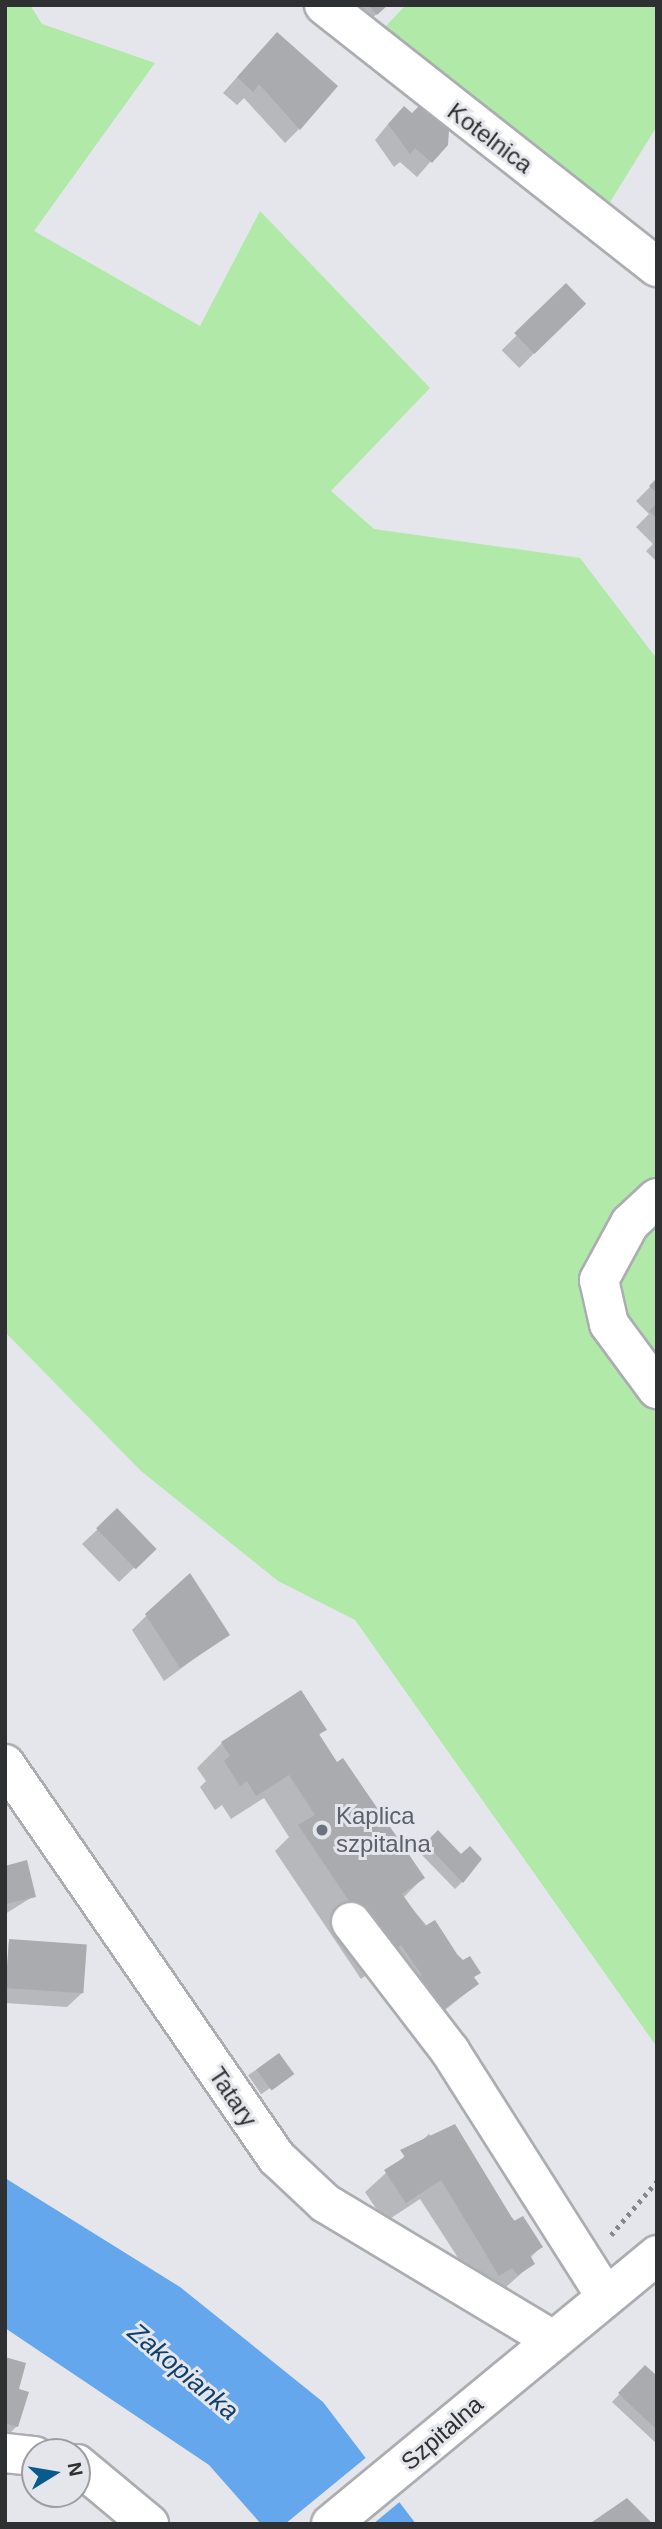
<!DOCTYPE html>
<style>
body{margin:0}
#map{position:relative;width:662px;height:2529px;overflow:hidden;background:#e4e6eb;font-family:Arial,sans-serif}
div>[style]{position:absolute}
.green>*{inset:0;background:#b0e9a8}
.water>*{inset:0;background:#65a7ec}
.pier>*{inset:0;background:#e4e6eb}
.shadow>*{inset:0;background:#0003;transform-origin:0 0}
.building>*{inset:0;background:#a9abaf;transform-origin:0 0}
.path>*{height:4.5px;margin-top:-2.25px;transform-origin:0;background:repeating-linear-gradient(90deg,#858689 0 3.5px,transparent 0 8.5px)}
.roads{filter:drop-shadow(2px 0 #abadb1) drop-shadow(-2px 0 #abadb1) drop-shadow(0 2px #abadb1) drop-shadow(0 -2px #abadb1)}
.minor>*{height:38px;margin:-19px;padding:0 19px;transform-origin:19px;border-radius:19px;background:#fff}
.dots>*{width:19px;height:19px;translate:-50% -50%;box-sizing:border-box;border:4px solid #e4e6eb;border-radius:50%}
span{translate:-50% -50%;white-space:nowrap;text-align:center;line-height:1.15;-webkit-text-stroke:6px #e4e6eb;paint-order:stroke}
.street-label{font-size:24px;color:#2f3031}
.worship-label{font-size:24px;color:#5b616d}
.left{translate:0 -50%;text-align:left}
.water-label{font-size:26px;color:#0f3f6b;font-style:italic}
.frame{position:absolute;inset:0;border:7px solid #2f3031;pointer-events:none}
.north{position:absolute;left:21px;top:2438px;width:70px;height:70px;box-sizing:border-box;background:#e4e6eb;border:2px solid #9c9da1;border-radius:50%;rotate:79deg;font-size:19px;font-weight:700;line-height:28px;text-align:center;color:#2f3031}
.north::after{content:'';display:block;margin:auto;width:24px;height:32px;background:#075b8d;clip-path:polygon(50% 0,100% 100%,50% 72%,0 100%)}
</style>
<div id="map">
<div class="green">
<i style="clip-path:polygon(5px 5px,30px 5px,42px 24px,155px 63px,34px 231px,200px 326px,260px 211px,430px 388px,331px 491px,374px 529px,580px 558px,657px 659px,657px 2047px,355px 1620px,278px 1581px,141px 1471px,5px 1332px)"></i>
<i style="clip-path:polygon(406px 5px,657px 5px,657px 126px,607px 207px,383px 29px)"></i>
</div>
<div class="water">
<i style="clip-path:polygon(5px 2178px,180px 2287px,323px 2402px,416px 2524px,261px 2524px,209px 2465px,5px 2328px)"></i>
</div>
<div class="pier">
<i style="clip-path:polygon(368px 2456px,402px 2500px,373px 2524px,285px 2524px)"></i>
</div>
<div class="shadow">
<i style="clip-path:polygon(344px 5px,387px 5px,361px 28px)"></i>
<i style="clip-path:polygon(262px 49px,299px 129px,285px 143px,244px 98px,237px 105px,223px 93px)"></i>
<i style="clip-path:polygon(412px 115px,446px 144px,417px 177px,400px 162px,394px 167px,375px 140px,389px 123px)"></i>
<i style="left:566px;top:286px;width:25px;height:91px;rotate:45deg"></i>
<i style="clip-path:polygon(656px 481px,657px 482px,657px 562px,646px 551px,653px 544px,636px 527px,649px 514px,636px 501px)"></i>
<i style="clip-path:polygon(117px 1511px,139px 1563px,119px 1582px,82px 1544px)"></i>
<i style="clip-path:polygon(146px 1616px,228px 1634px,164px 1681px,132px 1630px)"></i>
<i style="clip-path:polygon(300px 1692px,325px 1729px,318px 1736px,336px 1765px,423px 1878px,403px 1898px,477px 1984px,412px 2037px,376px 1968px,361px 1979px,275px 1851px,289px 1837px,264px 1798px,231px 1819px,222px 1805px,215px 1810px,200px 1787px,206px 1781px,197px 1768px,222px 1743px)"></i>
<i style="clip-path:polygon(438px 1833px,462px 1882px,455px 1889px,419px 1852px)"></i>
<i style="clip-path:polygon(5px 1867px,34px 1896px,5px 1914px)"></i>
<i style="clip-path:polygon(9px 1941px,82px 1993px,67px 2007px,5px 2003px)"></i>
<i style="left:278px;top:2055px;width:23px;height:36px;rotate:56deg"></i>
<i style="clip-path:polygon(429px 2134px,541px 2247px,530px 2258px,533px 2263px,497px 2295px,462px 2264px,420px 2199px,385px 2222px,365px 2192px)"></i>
<i style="clip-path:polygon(5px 2359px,17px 2390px,17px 2426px,5px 2438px)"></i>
<i style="clip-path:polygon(645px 2367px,657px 2378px,657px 2444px,612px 2402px)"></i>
</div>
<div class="building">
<i style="clip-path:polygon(368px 5px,388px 5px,377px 15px)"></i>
<i style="clip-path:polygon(277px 32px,338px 86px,300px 130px,259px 84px,253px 92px,237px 77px)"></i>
<i style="clip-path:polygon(420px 105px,449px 130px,448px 145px,432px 163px,415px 148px,410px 154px,388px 124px,404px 106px,412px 113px)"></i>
<i style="left:566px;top:283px;width:29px;height:72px;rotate:46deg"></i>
<i style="clip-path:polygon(657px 478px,657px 493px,649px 486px)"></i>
<i style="clip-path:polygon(657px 503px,657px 519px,649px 511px)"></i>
<i style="left:117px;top:1508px;width:57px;height:29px;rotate:46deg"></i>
<i style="clip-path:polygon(190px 1573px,230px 1635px,180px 1668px,145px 1614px)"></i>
<i style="clip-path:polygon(301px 1690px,327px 1730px,319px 1734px,337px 1762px,343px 1758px,425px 1878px,402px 1894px,425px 1926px,435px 1920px,457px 1954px,463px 1960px,470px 1956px,481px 1973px,474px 1977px,479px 1984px,437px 2014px,415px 1980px,422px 1975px,401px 1945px,386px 1956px,298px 1825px,315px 1815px,289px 1775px,256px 1796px,247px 1781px,240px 1786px,224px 1761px,230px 1756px,221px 1742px)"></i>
<i style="clip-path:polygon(438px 1830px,461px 1854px,470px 1846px,482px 1859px,463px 1883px,425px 1843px)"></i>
<i style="clip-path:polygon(27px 1860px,36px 1897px,5px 1904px,5px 1866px)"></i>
<i style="left:9px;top:1939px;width:78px;height:49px;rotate:4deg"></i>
<i style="left:279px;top:2053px;width:26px;height:28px;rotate:54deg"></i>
<i style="clip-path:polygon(455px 2124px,514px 2221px,523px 2216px,543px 2247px,530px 2255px,535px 2264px,518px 2275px,512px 2268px,499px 2276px,441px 2180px,406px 2203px,384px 2170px,405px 2157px,400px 2150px)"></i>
<i style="clip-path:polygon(5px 2357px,26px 2363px,19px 2389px,29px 2392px,18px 2427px,5px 2423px)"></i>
<i style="clip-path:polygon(645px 2365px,657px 2376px,657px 2430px,618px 2393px)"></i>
<i style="clip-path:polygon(627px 2498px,653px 2524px,593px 2524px,592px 2522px)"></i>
</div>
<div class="path">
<i style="left:611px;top:2235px;width:71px;rotate:-49.6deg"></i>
</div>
<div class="roads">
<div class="minor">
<i style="left:324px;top:5px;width:424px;rotate:38.2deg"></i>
<i style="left:657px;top:1198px;width:37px;rotate:137deg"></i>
<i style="left:630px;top:1223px;width:65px;rotate:118.5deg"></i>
<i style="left:599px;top:1280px;width:45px;rotate:77.2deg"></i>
<i style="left:609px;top:1324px;width:81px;rotate:53.6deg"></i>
<i style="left:5px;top:1764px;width:479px;rotate:55.4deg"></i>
<i style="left:277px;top:2158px;width:66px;rotate:43.2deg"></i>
<i style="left:325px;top:2203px;width:262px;rotate:31deg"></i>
<i style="left:351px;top:1922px;width:163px;rotate:52.5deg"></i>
<i style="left:450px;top:2051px;width:288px;rotate:57.6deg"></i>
<i style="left:5px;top:2453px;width:30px;rotate:6deg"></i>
<i style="left:77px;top:2464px;width:94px;rotate:39.8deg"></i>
<i style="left:331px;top:2524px;width:423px;rotate:-39.5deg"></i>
</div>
</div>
<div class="dots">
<i style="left:322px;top:1830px;background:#6b7280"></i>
</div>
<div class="street-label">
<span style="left:490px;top:138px;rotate:37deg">Kotelnica</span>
<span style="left:233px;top:2097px;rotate:56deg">Tatary</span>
<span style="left:442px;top:2433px;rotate:-41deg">Szpitalna</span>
</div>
<div class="worship-label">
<span class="left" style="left:336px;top:1830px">Kaplica<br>szpitalna</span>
</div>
<div class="water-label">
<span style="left:183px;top:2372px;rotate:40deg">Zakopianka</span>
</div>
<div class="frame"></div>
<div class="north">N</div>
</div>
